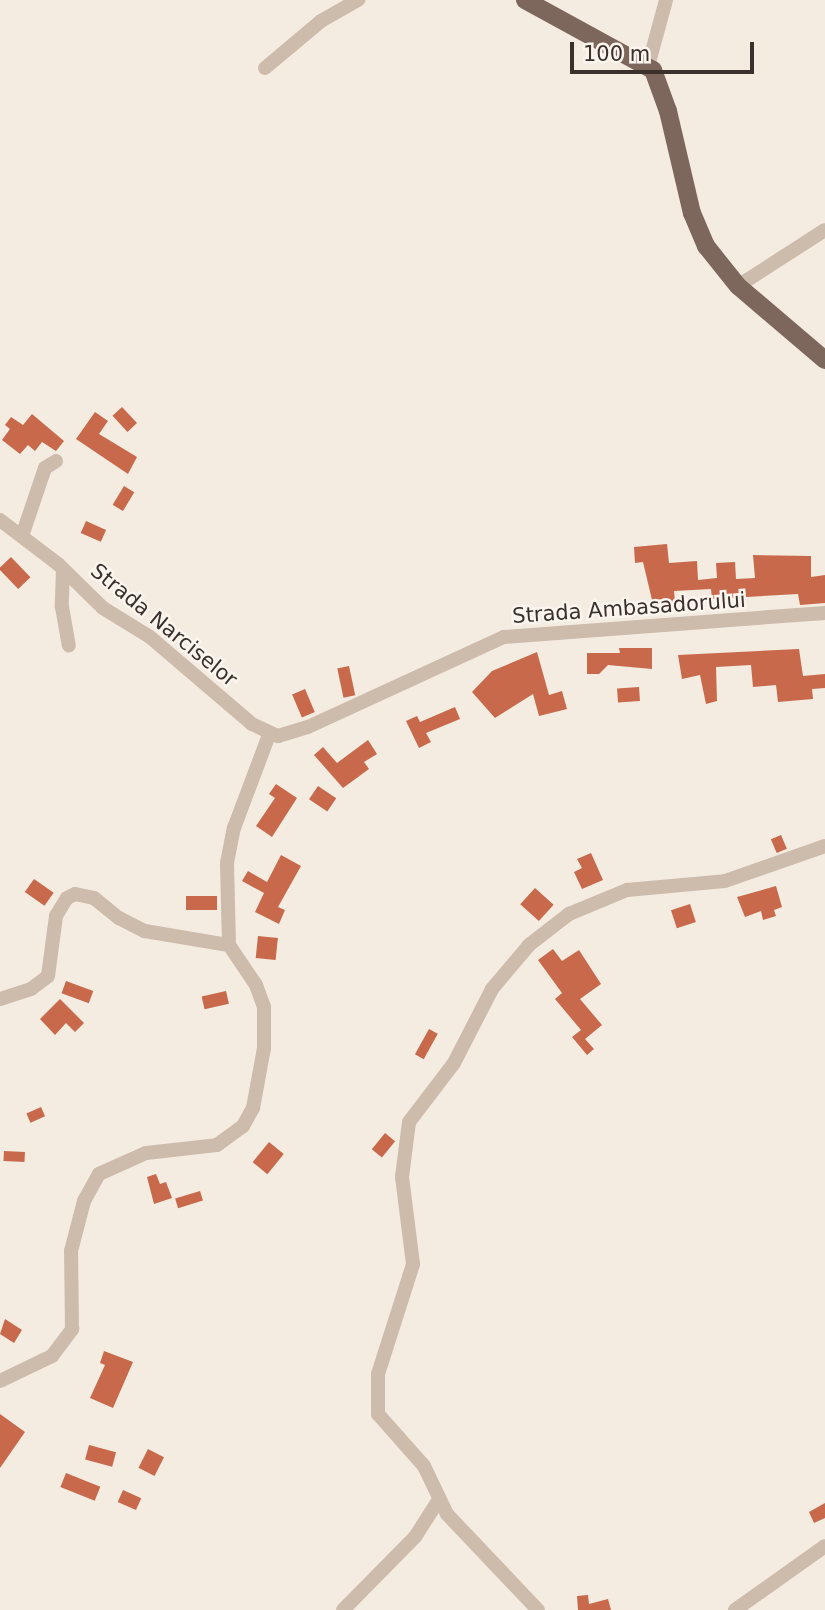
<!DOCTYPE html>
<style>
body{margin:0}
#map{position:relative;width:825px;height:1610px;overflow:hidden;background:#f4ebe1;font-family:"DejaVu Sans",sans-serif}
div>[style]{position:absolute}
.building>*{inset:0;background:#c8694b;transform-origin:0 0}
.minor>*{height:14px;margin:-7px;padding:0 7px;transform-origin:7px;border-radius:7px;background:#cdbbac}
.major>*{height:18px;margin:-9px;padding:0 9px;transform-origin:9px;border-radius:9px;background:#7d675c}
span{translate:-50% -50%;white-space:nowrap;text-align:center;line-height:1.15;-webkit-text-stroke:5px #fbf5ee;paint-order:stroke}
.street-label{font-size:21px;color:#3b302b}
.scale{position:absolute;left:570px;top:42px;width:184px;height:32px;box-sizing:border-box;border:4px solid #3b302b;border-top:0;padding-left:9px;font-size:21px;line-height:24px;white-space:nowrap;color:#3b302b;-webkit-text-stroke:5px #fbf5ee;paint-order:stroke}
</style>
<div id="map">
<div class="building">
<i style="left:122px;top:407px;width:22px;height:13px;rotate:47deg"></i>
<i style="clip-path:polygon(95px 412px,108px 421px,99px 434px,137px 457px,128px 474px,76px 439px)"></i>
<i style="clip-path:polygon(32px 414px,64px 441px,56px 451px,42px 442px,35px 451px,28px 445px,20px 454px,2px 440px,10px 429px,5px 425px,11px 417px,23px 425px)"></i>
<i style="left:124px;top:486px;width:12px;height:22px;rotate:31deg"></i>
<i style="left:86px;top:521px;width:22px;height:13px;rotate:24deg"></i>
<i style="clip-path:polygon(667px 544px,669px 563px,697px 561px,698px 580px,717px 578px,716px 563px,735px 562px,736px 579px,755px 578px,753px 555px,811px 556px,811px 577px,825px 575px,825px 603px,800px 605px,798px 594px,712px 599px,711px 589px,674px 591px,675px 602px,653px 604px,643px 562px,635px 563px,634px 547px)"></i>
<i style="left:11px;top:557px;width:28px;height:17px;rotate:46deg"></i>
<i style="clip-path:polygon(619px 648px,652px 648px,652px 669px,608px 665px,599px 674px,587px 674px,587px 653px,620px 653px)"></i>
<i style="clip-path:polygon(799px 649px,803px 676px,825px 674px,825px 688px,812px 689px,813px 699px,778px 702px,776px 685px,753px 687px,751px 665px,716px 667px,717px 701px,706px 704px,700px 675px,682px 679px,678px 655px)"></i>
<i style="clip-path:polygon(537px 652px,549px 695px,562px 691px,567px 709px,539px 716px,533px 694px,495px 718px,472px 692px,492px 671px)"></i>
<i style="left:349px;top:666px;width:30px;height:12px;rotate:78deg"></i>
<i style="left:639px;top:687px;width:14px;height:22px;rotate:86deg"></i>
<i style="left:305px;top:689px;width:25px;height:14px;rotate:67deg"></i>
<i style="clip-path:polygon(455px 707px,460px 719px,426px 733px,431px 742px,419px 748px,406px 721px,417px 716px,420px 722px)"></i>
<i style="clip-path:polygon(368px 740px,377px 754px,364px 762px,369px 769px,343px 788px,314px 755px,323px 747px,337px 763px)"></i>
<i style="clip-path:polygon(276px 784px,297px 798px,272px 837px,256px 826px,275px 798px,269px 794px)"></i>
<i style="left:318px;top:786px;width:22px;height:16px;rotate:34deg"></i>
<i style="left:781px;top:835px;width:15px;height:11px;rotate:67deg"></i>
<i style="clip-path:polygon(591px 853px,603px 880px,582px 889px,574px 872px,582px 868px,577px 859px)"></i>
<i style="clip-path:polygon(281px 855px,301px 866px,278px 907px,285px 910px,279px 924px,255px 912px,264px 893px,242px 881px,248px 871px,267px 882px)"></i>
<i style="left:34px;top:879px;width:24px;height:16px;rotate:35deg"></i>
<i style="clip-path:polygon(776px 886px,782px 907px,774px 910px,776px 916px,763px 920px,761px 911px,745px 917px,737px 897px)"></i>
<i style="left:535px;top:888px;width:25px;height:22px;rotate:42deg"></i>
<i style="left:186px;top:896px;width:31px;height:14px"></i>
<i style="left:690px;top:904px;width:19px;height:20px;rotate:72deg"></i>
<i style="left:258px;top:936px;width:20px;height:22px;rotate:6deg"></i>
<i style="clip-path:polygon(553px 949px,562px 961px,579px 950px,601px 984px,580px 999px,602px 1025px,585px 1039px,594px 1049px,587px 1055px,572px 1037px,581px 1030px,555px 999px,562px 993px,538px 960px)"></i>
<i style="left:66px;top:981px;width:29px;height:13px;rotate:20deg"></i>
<i style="left:226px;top:991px;width:13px;height:25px;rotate:77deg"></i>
<i style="clip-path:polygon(60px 999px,84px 1023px,75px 1032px,66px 1023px,55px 1035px,40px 1019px)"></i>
<i style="left:429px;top:1029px;width:10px;height:29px;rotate:29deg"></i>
<i style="left:41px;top:1107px;width:10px;height:16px;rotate:66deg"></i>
<i style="left:385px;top:1133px;width:13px;height:21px;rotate:39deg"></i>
<i style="left:269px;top:1142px;width:19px;height:26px;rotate:39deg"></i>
<i style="left:4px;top:1151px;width:21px;height:10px;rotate:3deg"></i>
<i style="clip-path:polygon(156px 1174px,160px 1184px,166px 1182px,172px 1198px,154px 1204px,147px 1177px)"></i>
<i style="left:200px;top:1191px;width:10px;height:26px;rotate:73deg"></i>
<i style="clip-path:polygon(5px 1319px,22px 1330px,14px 1343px,0 1334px)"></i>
<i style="clip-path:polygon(104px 1351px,133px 1362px,113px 1408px,90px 1398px,105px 1365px,100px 1363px)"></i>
<i style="clip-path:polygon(0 1414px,25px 1432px,0 1468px)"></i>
<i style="left:89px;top:1445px;width:28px;height:15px;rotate:15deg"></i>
<i style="left:148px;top:1449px;width:18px;height:21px;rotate:27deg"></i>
<i style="left:66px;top:1473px;width:37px;height:15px;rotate:22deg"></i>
<i style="left:123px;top:1490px;width:20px;height:13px;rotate:24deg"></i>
<i style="clip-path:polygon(825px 1503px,825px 1518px,814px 1523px,809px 1512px)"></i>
<i style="clip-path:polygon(588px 1595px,589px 1604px,608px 1599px,611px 1610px,578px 1610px,577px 1596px)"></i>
</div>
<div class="minor">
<i style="left:648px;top:66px;width:68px;rotate:-74.7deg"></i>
<i style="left:265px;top:68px;width:73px;rotate:-40deg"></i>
<i style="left:321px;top:21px;width:43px;rotate:-29.6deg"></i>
<i style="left:738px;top:286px;width:103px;rotate:-32.8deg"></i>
<i style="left:0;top:520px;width:73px;rotate:37.2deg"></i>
<i style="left:58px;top:564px;width:63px;rotate:44.4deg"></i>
<i style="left:103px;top:608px;width:55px;rotate:31.7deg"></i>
<i style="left:150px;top:637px;width:134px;rotate:40.5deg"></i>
<i style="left:252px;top:724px;width:29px;rotate:25deg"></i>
<i style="left:278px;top:736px;width:31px;rotate:-17deg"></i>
<i style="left:308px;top:727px;width:216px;rotate:-24.7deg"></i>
<i style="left:504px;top:637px;width:322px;rotate:-4.3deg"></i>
<i style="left:22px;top:536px;width:72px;rotate:-71.3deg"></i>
<i style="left:45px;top:468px;width:13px;rotate:-32deg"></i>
<i style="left:63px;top:569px;width:38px;rotate:92deg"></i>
<i style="left:62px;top:607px;width:39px;rotate:80deg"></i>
<i style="left:0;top:999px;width:33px;rotate:-18deg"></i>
<i style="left:31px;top:989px;width:21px;rotate:-37deg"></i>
<i style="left:48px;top:976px;width:61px;rotate:-82.4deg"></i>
<i style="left:56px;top:916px;width:21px;rotate:-59deg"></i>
<i style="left:67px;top:898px;width:9px;rotate:-27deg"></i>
<i style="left:75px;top:894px;width:19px;rotate:12deg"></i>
<i style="left:94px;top:898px;width:32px;rotate:39deg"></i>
<i style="left:119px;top:918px;width:29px;rotate:27deg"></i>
<i style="left:145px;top:931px;width:85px;rotate:9.5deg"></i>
<i style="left:0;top:1381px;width:58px;rotate:-25.7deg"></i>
<i style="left:52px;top:1356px;width:34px;rotate:-53deg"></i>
<i style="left:72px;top:1329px;width:78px;rotate:-90.7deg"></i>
<i style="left:71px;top:1251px;width:52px;rotate:-75.4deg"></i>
<i style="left:84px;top:1201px;width:31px;rotate:-61deg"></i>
<i style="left:99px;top:1174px;width:51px;rotate:-24.1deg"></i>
<i style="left:146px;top:1153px;width:71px;rotate:-6.4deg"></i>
<i style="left:217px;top:1145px;width:32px;rotate:-36deg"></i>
<i style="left:243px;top:1126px;width:21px;rotate:-61deg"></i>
<i style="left:253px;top:1108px;width:61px;rotate:-79.6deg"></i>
<i style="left:264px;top:1048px;width:41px;rotate:-90deg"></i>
<i style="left:264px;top:1007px;width:23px;rotate:-110deg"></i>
<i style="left:256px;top:985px;width:48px;rotate:-124deg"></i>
<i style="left:229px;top:945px;width:82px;rotate:-91.4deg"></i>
<i style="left:227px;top:863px;width:36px;rotate:-79deg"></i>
<i style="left:234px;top:828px;width:99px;rotate:-69.4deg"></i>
<i style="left:343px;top:1610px;width:103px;rotate:-45.4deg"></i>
<i style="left:415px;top:1537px;width:43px;rotate:-57.4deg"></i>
<i style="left:538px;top:1610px;width:132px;rotate:-133.5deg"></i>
<i style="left:447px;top:1514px;width:53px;rotate:-115.6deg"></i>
<i style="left:424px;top:1466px;width:69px;rotate:-131.5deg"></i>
<i style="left:378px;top:1414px;width:40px;rotate:-90deg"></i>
<i style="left:378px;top:1374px;width:115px;rotate:-72.3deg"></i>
<i style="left:413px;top:1264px;width:88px;rotate:-97.2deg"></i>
<i style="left:402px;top:1177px;width:55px;rotate:-82.7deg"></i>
<i style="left:409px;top:1122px;width:74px;rotate:-52.7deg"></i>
<i style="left:454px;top:1063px;width:83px;rotate:-62.8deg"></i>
<i style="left:492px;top:989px;width:57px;rotate:-49.9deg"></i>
<i style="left:529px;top:945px;width:51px;rotate:-37.8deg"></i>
<i style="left:569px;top:914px;width:63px;rotate:-22.5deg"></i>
<i style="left:627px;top:890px;width:98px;rotate:-5.2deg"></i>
<i style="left:725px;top:881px;width:106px;rotate:-19.3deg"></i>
<i style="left:735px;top:1610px;width:110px;rotate:-35.4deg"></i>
</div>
<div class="major">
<i style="left:525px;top:0;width:146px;rotate:28.7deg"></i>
<i style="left:653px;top:70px;width:44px;rotate:69.9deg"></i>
<i style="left:668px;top:111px;width:105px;rotate:76.8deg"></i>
<i style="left:692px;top:213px;width:36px;rotate:67deg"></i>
<i style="left:706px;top:246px;width:51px;rotate:51.3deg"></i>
<i style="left:738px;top:286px;width:114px;rotate:40.4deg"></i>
</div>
<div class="street-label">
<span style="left:629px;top:608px;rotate:-4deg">Strada Ambasadorului</span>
<span style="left:164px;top:625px;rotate:39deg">Strada Narciselor</span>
</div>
<div class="scale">100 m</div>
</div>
